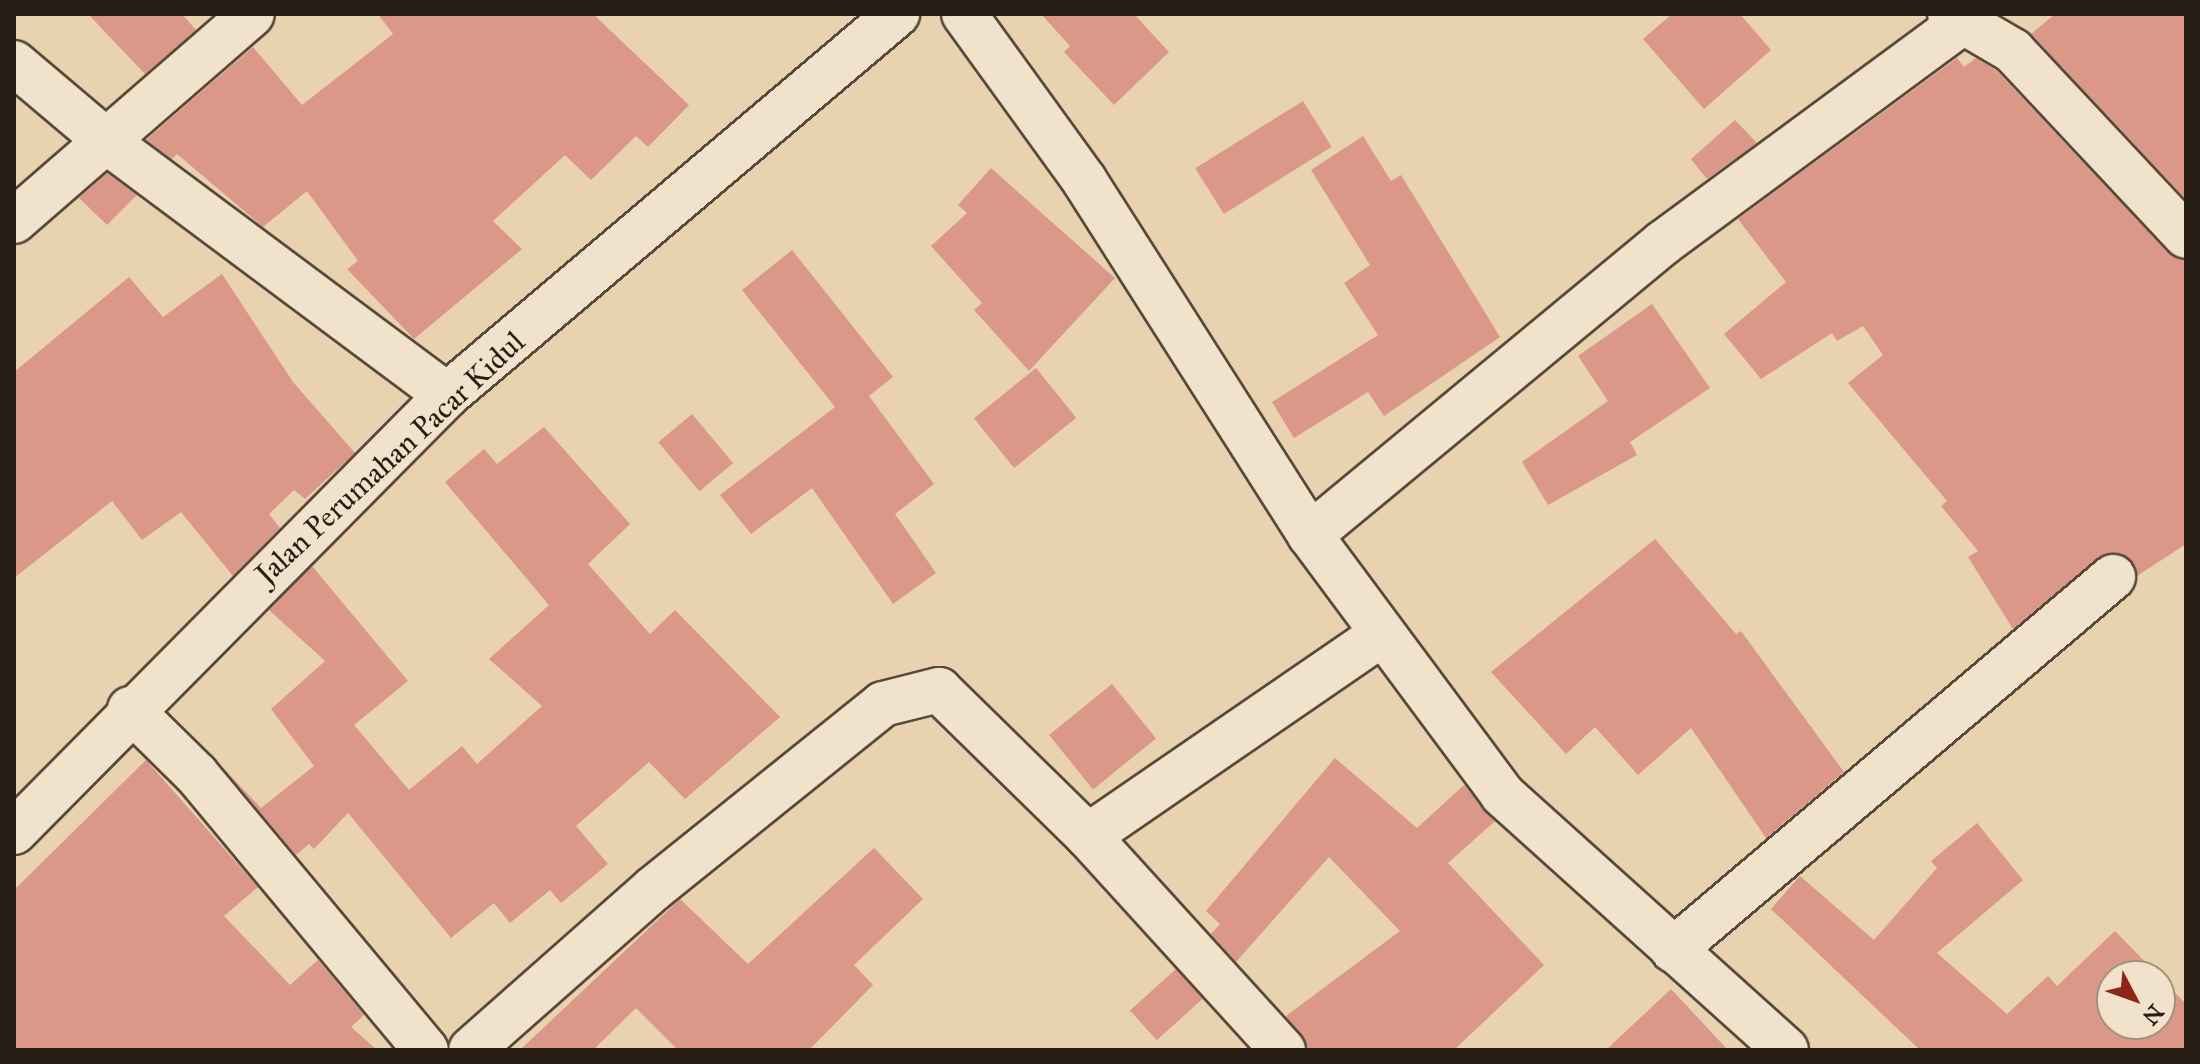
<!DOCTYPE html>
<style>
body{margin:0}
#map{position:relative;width:2200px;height:1064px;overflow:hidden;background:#e9d2b0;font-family:"IM FELL Great Primer",serif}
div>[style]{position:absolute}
.building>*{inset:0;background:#db9788;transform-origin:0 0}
.roads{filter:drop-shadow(2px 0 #584a3b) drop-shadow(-2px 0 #584a3b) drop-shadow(0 2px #584a3b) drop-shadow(0 -2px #584a3b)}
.minor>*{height:44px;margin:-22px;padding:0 22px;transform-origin:22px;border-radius:22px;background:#f1e2cc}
span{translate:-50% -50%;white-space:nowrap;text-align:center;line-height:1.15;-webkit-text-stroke:6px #f1e2cc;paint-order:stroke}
.street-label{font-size:30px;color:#271d14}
.frame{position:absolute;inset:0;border:16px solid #271d14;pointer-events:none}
.north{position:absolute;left:2096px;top:960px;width:80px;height:80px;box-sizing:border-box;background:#f1e2cc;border:2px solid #a09382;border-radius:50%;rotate:131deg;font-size:22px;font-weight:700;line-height:32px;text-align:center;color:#271d14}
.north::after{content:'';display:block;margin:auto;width:28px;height:36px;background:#8f2418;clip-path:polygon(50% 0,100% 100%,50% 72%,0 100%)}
</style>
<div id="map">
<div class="building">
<i style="clip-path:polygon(88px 14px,182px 14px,196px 30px,145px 74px)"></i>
<i style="clip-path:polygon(378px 14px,593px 14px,689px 105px,648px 147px,636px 136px,591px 180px,565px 155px,493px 221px,522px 249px,414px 339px,347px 269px,358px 261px,307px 191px,263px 227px,177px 154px,172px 159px,146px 140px,253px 47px,302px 105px,393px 34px)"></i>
<i style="clip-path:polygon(1041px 14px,1134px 14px,1169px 52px,1114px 105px,1064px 52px,1070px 46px)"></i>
<i style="clip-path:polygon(1672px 14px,1740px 14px,1771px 50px,1704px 109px,1643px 39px)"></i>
<i style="clip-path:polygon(2055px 14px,2186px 14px,2186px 199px,2031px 34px)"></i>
<i style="clip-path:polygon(1957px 58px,1964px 67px,1976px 58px,1997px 71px,2168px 253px,2186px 260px,2186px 544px,2137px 576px,2122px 554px,2098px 558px,2013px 629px,1968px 557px,1978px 551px,1941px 506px,1947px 501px,1848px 383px,1883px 355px,1863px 326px,1837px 341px,1832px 333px,1761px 379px,1724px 334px,1786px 282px,1738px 219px)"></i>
<i style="left:1303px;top:101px;width:54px;height:127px;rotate:58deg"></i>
<i style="clip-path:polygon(1735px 120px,1757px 143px,1707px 179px,1691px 159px)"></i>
<i style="clip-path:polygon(1363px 136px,1391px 181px,1401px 175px,1500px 337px,1384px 416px,1368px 392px,1294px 438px,1272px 402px,1378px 335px,1344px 283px,1370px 265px,1311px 170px)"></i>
<i style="clip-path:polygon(991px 168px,1115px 278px,1029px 371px,974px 310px,982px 303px,931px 246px,967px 213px,958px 205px)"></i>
<i style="clip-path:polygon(107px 173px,137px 195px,107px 225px,79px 198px)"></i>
<i style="clip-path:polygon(792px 250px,893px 377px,869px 396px,934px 484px,895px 514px,936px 573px,893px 604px,812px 488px,751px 534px,720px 495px,835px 407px,742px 290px)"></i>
<i style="clip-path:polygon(222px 274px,293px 382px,355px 453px,305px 499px,294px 490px,269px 514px,280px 528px,233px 576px,181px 512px,142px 540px,112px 501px,14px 578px,14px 372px,129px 277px,163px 317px)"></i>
<i style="clip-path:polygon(1652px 304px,1710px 388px,1630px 442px,1637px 455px,1548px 505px,1522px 462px,1608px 401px,1578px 356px)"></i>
<i style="left:1036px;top:368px;width:64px;height:80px;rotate:51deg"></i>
<i style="left:692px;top:414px;width:64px;height:44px;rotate:50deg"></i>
<i style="clip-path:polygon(544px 427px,630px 524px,588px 564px,650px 634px,675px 610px,780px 717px,685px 799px,649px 762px,576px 826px,608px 864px,561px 903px,550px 890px,510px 923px,494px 903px,451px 938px,348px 813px,314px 849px,309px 844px,296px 855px,225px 770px,261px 808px,314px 766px,271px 709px,325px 661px,269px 610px,312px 566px,408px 681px,354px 725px,409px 790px,462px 746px,477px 764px,542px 706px,489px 659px,549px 605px,445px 482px,484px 449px,497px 464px)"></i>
<i style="clip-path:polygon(1655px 539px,1736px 634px,1741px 631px,1844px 772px,1766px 838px,1691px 728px,1638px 775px,1595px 727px,1566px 754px,1491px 672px)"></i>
<i style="left:1112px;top:684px;width:70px;height:81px;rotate:51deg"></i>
<i style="clip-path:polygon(1335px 758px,1417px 828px,1464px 785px,1495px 821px,1448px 863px,1544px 965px,1454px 1050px,1310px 1050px,1286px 1016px,1400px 931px,1329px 857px,1236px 962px,1211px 934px,1220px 924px,1206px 911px)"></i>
<i style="clip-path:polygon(146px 760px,258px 887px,224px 916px,290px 985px,318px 960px,364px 1015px,351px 1027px,377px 1050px,14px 1050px,14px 890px)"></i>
<i style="clip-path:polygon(1977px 823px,2023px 880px,1937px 953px,2007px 1014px,2048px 976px,2057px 986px,2115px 931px,2159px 976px,2112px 976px,2112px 1024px,2160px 1024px,2160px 977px,2186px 1004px,2186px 1050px,1920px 1050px,1771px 909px,1800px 876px,1874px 940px,1937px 868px,1931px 861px)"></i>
<i style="clip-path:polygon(874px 848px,923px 899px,854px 965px,873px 985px,809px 1050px,678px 1050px,636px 1008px,593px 1050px,520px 1050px,680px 899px,748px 964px)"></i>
<i style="left:1176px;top:969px;width:40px;height:62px;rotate:48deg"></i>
<i style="clip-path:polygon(1671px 989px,1728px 1050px,1606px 1050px)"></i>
</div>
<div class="roads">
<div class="minor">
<i style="left:964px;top:14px;width:205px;rotate:54.1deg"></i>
<i style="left:1084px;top:180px;width:421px;rotate:57.5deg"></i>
<i style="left:1310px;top:535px;width:322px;rotate:53.4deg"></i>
<i style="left:1502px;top:794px;width:382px;rotate:42deg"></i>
<i style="left:1950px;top:14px;width:73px;rotate:30.4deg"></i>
<i style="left:2013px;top:51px;width:253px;rotate:46.9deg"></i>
<i style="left:14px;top:63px;width:126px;rotate:40.2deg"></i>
<i style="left:110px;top:144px;width:420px;rotate:36.7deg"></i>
<i style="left:14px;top:221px;width:315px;rotate:-41deg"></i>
<i style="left:1310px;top:535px;width:458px;rotate:-39.6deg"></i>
<i style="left:1663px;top:243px;width:376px;rotate:-36.4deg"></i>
<i style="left:130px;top:709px;width:93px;rotate:44.6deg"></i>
<i style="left:196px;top:774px;width:359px;rotate:50.2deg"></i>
<i style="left:14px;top:832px;width:615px;rotate:-45.26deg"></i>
<i style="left:447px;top:395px;width:590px;rotate:-40.25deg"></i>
<i style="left:1088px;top:836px;width:357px;rotate:-34.5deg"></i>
<i style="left:1673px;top:950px;width:577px;rotate:-40.29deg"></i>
<i style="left:471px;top:1050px;width:243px;rotate:-41.5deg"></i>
<i style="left:653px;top:889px;width:295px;rotate:-38.8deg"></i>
<i style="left:883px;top:704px;width:58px;rotate:-14deg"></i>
<i style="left:939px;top:690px;width:209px;rotate:44.4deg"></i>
<i style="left:1088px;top:836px;width:290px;rotate:47.7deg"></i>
</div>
</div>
<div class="street-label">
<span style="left:390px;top:458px;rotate:-43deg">Jalan Perumahan Pacar Kidul</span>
</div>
<div class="frame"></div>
<div class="north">N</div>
</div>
